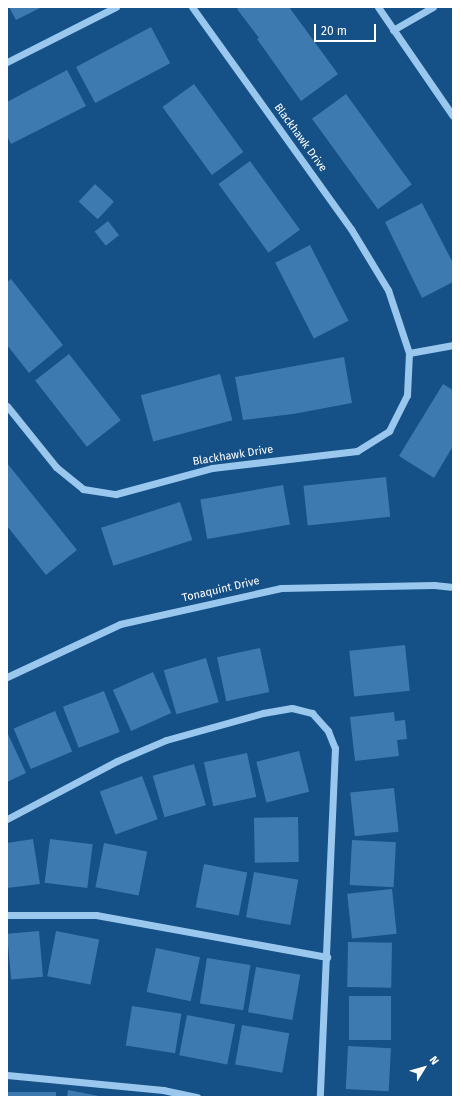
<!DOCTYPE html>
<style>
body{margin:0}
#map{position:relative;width:460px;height:1104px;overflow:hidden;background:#155086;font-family:"Fira Sans",sans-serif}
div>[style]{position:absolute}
.building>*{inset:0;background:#3d7ab0;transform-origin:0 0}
.minor>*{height:7px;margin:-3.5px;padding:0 3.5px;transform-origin:3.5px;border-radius:3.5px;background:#9ac7ee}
span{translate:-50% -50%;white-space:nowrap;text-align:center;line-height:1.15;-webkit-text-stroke:4px #155086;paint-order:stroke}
.street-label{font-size:11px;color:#fff}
.frame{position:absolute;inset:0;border:8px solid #fff;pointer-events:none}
.north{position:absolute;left:404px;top:1048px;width:40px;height:40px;-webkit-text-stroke:3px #155086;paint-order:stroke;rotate:53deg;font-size:11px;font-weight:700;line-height:16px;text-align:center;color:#fff}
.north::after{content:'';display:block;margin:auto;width:14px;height:18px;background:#fff;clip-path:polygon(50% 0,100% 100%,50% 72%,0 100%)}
.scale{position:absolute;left:314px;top:24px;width:62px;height:18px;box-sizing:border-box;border:2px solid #fff;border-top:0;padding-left:5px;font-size:12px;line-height:14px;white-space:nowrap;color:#fff;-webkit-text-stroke:3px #155086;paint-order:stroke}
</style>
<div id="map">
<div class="building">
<i style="clip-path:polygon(9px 7px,42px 7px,16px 20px)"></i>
<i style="clip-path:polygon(240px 7px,289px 7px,338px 74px,301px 101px,257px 39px,259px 38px,237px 9px)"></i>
<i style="left:151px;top:27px;width:41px;height:85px;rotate:62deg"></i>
<i style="clip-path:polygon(67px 70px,86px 106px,11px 144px,7px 136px,7px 102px)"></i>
<i style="left:194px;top:84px;width:84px;height:39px;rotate:54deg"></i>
<i style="left:346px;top:94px;width:112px;height:42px;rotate:54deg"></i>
<i style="left:250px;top:161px;width:85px;height:39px;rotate:54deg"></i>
<i style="left:95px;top:184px;width:26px;height:24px;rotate:43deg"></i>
<i style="clip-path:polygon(422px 203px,453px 263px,453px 282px,422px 298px,385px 222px)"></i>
<i style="left:108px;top:221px;width:18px;height:17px;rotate:52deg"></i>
<i style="left:310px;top:245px;width:85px;height:39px;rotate:63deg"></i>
<i style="clip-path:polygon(11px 279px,63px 345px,29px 373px,7px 345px,7px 282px)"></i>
<i style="left:69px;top:354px;width:84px;height:43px;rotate:52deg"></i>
<i style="clip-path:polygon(344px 357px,352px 403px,293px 414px,243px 420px,235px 377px)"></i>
<i style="left:220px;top:374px;width:48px;height:82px;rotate:75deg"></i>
<i style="clip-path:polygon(443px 384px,453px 390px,453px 446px,434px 478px,399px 456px)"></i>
<i style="clip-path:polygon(7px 463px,77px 550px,46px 575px,7px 526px)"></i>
<i style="left:386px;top:477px;width:40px;height:83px;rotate:84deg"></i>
<i style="left:283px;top:485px;width:40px;height:84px;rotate:80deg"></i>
<i style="left:180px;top:502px;width:40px;height:83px;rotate:72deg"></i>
<i style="left:405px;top:645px;width:46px;height:56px;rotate:84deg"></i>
<i style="left:260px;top:648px;width:45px;height:44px;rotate:78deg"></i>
<i style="left:206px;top:658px;width:46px;height:44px;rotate:74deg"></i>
<i style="left:153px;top:672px;width:45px;height:44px;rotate:66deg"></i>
<i style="left:104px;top:691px;width:44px;height:44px;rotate:69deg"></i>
<i style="left:55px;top:711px;width:44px;height:45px;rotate:67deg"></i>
<i style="clip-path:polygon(394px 712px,395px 721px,405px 720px,407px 739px,397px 740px,399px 756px,355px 761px,350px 717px)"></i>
<i style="clip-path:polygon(7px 732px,26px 773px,7px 782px)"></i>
<i style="left:299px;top:751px;width:42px;height:44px;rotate:76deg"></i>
<i style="left:247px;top:753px;width:45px;height:44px;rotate:78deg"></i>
<i style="left:194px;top:764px;width:43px;height:43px;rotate:74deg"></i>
<i style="left:142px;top:776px;width:46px;height:45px;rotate:70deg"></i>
<i style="left:394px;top:788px;width:44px;height:44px;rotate:84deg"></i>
<i style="left:298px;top:817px;width:45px;height:44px;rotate:89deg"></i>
<i style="clip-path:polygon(33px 839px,40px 884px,7px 888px,7px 843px)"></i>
<i style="left:50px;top:839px;width:43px;height:44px;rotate:7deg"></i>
<i style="left:352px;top:840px;width:44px;height:45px;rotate:3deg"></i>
<i style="left:104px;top:843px;width:44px;height:45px;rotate:11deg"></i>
<i style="left:204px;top:864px;width:44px;height:44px;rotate:11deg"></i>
<i style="left:254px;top:872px;width:45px;height:46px;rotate:10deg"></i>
<i style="left:392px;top:889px;width:45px;height:45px;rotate:84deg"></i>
<i style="left:39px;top:931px;width:46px;height:32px;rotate:85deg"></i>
<i style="left:56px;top:931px;width:44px;height:46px;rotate:11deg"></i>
<i style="left:348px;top:942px;width:44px;height:45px;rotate:1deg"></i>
<i style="left:156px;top:948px;width:45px;height:45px;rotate:12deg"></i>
<i style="left:207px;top:958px;width:44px;height:46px;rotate:9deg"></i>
<i style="left:256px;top:967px;width:45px;height:46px;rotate:10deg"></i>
<i style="left:349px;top:996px;width:42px;height:44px"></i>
<i style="left:132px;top:1006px;width:50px;height:40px;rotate:9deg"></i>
<i style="left:187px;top:1015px;width:49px;height:41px;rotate:11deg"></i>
<i style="left:242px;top:1025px;width:48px;height:40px;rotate:10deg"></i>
<i style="left:348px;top:1046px;width:43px;height:43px;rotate:3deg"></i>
<i style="clip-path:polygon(68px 1090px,99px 1096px,99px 1097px,67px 1097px)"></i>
<i style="left:7px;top:1092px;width:49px;height:5px"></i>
</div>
<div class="minor">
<i style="left:378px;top:7px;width:132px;rotate:55.5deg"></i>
<i style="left:393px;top:30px;width:46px;rotate:-29.9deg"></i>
<i style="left:7px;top:62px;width:122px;rotate:-26.8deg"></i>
<i style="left:409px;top:353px;width:45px;rotate:-10.3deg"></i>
<i style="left:7px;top:406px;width:78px;rotate:51.2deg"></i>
<i style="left:56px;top:467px;width:35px;rotate:39deg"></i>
<i style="left:83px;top:489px;width:33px;rotate:9deg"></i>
<i style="left:116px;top:494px;width:99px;rotate:-15.2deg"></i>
<i style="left:212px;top:468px;width:146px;rotate:-6.7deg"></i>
<i style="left:357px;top:451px;width:38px;rotate:-32deg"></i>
<i style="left:389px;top:431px;width:40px;rotate:-63.4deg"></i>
<i style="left:407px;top:395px;width:42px;rotate:-87.3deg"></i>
<i style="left:409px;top:353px;width:66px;rotate:-108.4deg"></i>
<i style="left:388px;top:290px;width:71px;rotate:-121.2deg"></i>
<i style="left:351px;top:229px;width:273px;rotate:-125.6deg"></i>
<i style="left:7px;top:677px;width:125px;rotate:-25.1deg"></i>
<i style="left:120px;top:624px;width:165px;rotate:-12.6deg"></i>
<i style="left:281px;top:588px;width:153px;rotate:-1.1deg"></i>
<i style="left:434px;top:585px;width:19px;rotate:6deg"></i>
<i style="left:7px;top:819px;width:124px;rotate:-27.8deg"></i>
<i style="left:117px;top:761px;width:53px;rotate:-23.2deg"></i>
<i style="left:166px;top:740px;width:101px;rotate:-15.6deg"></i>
<i style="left:263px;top:713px;width:29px;rotate:-10deg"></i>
<i style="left:292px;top:708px;width:21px;rotate:14deg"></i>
<i style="left:312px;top:713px;width:24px;rotate:48deg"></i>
<i style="left:328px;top:731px;width:18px;rotate:68deg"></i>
<i style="left:335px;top:748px;width:349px;rotate:92.5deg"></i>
<i style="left:7px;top:915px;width:89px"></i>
<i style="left:96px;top:915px;width:235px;rotate:10.3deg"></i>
<i style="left:7px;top:1075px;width:157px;rotate:5.5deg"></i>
<i style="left:163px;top:1090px;width:35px;rotate:12deg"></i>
</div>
<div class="street-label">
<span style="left:300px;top:138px;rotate:54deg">Blackhawk Drive</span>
<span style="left:233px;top:456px;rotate:-9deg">Blackhawk Drive</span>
<span style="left:221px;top:590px;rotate:-13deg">Tonaquint Drive</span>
</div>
<div class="frame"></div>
<div class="north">N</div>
<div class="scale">20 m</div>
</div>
